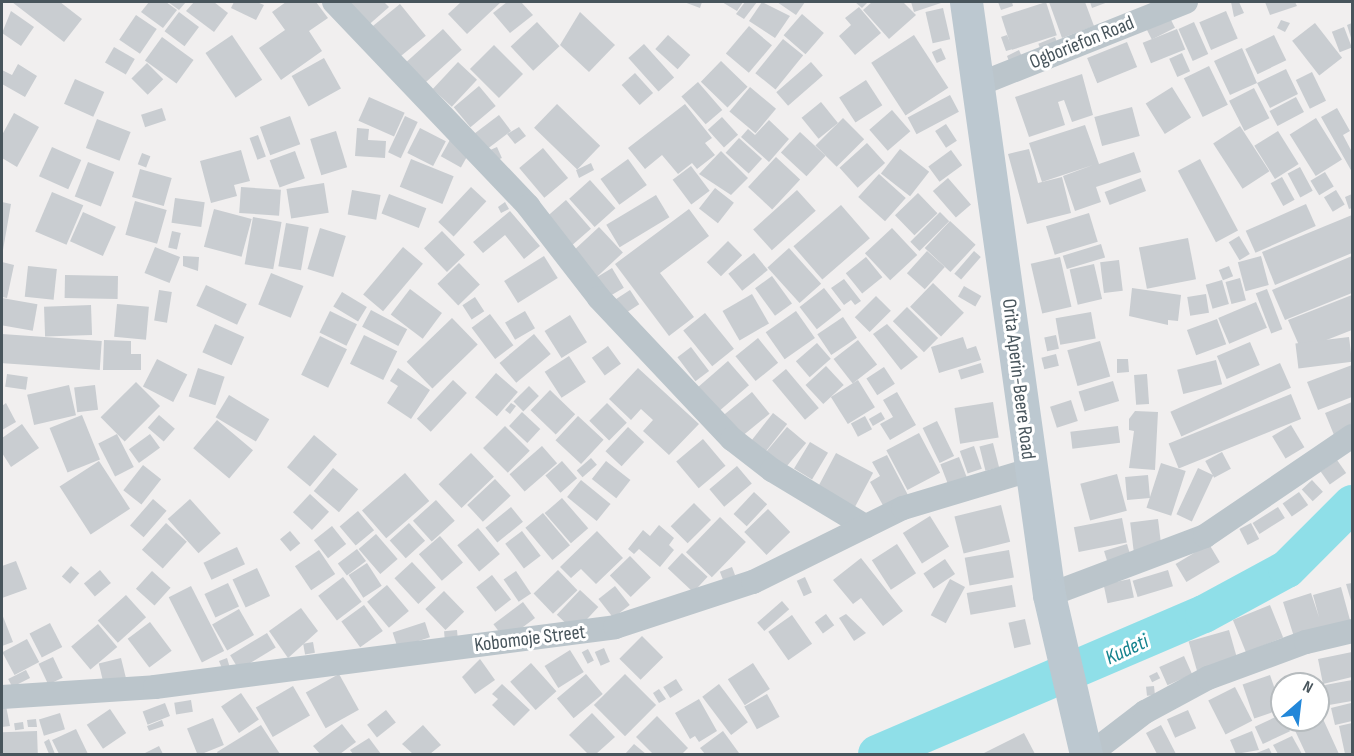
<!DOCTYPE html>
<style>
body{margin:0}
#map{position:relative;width:1354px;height:756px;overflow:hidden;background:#f1efef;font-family:"Sofia Sans Condensed",sans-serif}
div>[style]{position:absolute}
.river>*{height:38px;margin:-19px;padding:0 19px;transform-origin:19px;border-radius:19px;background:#8fdfe8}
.building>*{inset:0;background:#c9cdd1;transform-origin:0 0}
.street>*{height:24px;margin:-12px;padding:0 12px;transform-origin:12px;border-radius:12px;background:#bbc5cb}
.secondary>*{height:33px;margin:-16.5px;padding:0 16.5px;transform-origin:16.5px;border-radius:16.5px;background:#bcc8d0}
span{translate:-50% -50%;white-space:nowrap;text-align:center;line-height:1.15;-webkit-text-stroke:6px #fff;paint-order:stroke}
.street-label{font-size:20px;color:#48555c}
.water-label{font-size:21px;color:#13828d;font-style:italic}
.frame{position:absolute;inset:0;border:3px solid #48555c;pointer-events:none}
.north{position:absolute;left:1270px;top:672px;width:60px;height:60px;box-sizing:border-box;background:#fff;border:2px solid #b6bbbe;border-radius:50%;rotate:28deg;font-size:16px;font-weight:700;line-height:24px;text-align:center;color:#48555c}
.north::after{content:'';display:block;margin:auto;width:21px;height:27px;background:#2287d9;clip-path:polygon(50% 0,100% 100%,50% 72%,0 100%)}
</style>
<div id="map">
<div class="river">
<i style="left:877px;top:754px;width:356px;rotate:-23.2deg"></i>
<i style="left:1204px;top:614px;width:94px;rotate:-28.5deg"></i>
<i style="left:1287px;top:569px;width:92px;rotate:-45deg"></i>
</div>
<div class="building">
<i style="clip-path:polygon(12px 2px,60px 2px,82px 19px,64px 42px)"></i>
<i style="clip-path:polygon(149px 2px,166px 2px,177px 10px,163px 28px,141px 12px)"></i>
<i style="clip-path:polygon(168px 2px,186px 2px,179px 10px)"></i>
<i style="clip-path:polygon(194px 2px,214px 2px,228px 13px,214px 32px,186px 11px)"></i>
<i style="clip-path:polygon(234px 2px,257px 2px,264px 5px,256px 20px,231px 8px)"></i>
<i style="clip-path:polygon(286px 2px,316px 2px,328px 18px,309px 31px,322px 51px,281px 80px,259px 48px,285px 30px,272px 12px)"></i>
<i style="clip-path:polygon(339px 2px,384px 2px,389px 7px,364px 29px)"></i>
<i style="clip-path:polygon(461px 2px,501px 2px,467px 34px,448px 14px)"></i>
<i style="clip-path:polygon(507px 2px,521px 2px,533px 15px,510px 33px,493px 13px)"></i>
<i style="clip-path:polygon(684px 2px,702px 2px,700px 8px)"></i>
<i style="clip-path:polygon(722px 2px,743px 2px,737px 11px)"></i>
<i style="clip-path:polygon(745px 2px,757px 2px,744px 19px,736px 14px)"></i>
<i style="clip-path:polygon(762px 2px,790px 16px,775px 38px,749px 21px)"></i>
<i style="clip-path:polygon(777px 2px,805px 2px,796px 15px)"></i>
<i style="clip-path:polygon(855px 2px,868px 2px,862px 8px)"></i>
<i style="clip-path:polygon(872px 2px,903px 2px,916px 15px,889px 39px,863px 10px)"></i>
<i style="clip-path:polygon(911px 2px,944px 2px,914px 12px)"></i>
<i style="clip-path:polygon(998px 2px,1012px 2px,1013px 6px,1001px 10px)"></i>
<i style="left:1046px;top:2px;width:35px;height:47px;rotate:72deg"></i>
<i style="clip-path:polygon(1049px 2px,1085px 2px,1094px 26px,1062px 38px)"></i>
<i style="clip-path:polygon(1090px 2px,1108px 2px,1092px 8px)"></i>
<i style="clip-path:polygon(1231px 2px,1239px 2px,1244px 13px,1234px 17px)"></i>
<i style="clip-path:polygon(1265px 2px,1295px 2px,1297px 6px,1270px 15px)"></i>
<i style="left:400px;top:4px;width:41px;height:38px;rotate:51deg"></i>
<i style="clip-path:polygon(859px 7px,881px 33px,855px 55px,839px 36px,851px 25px,845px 18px)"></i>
<i style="left:943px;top:8px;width:32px;height:18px;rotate:77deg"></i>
<i style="clip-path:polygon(11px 11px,34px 27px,21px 46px,2px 33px)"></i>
<i style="left:1226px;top:11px;width:30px;height:29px;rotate:67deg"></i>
<i style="left:179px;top:12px;width:25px;height:24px;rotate:37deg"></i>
<i style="clip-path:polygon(580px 12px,615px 45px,589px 72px,560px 45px)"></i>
<i style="left:802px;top:14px;width:29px;height:28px;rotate:41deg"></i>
<i style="left:136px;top:15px;width:25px;height:30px;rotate:34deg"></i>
<i style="left:1170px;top:18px;width:11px;height:26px;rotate:63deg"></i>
<i style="clip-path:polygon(1281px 20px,1290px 23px,1285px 32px,1277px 28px)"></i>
<i style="left:537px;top:22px;width:33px;height:36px;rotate:47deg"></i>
<i style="left:1194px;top:22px;width:35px;height:17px;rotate:66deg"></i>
<i style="left:1315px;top:23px;width:44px;height:29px;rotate:52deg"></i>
<i style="clip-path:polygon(1352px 23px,1352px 41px,1347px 25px)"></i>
<i style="left:749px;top:26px;width:30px;height:36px;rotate:40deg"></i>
<i style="left:1344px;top:27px;width:22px;height:13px;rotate:69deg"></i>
<i style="left:443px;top:29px;width:28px;height:50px;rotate:48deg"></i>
<i style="left:1177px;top:29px;width:22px;height:37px;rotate:68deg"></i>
<i style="left:232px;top:35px;width:54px;height:32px;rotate:56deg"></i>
<i style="left:668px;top:35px;width:30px;height:19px;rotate:42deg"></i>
<i style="left:914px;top:35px;width:63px;height:51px;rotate:57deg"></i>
<i style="clip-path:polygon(1007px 35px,1013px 49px,1006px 51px,1001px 37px)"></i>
<i style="left:1274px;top:35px;width:28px;height:32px;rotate:64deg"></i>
<i style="left:162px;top:37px;width:39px;height:29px;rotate:36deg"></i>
<i style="left:1055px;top:37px;width:5px;height:18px;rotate:68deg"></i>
<i style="left:783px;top:39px;width:26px;height:44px;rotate:39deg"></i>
<i style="left:1127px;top:42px;width:27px;height:43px;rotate:68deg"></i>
<i style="left:644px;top:44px;width:45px;height:21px;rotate:48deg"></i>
<i style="left:494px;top:45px;width:41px;height:34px;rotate:45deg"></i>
<i style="left:114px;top:47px;width:24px;height:18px;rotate:30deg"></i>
<i style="left:941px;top:48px;width:12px;height:10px;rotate:66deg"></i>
<i style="clip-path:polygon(1242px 48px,1257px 83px,1286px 69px,1298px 94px,1270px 108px,1257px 83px,1230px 95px,1214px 61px)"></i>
<i style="clip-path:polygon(1019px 50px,1023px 59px,1010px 64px,1007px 56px)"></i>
<i style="left:1182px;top:53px;width:20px;height:14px;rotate:66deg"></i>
<i style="left:324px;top:58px;width:35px;height:37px;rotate:61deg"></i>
<i style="left:721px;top:61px;width:37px;height:29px;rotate:44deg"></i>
<i style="left:458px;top:62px;width:26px;height:37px;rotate:43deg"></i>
<i style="left:811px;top:62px;width:18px;height:46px;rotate:49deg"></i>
<i style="left:147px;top:63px;width:23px;height:22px;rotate:45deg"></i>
<i style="clip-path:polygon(18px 64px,37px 76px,25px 97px,2px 84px,2px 70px,12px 75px)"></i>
<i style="left:1209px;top:66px;width:43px;height:28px;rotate:64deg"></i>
<i style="left:1312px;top:72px;width:32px;height:18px;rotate:64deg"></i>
<i style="left:635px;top:73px;width:27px;height:18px;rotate:48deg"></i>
<i style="clip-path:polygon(1082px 74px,1093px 115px,1072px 122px,1064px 100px,1058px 102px,1065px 125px,1029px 137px,1015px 97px)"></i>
<i style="left:75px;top:79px;width:32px;height:27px;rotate:24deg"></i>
<i style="left:866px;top:80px;width:30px;height:32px;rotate:57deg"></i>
<i style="left:698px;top:82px;width:37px;height:22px;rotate:49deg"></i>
<i style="left:479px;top:86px;width:26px;height:33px;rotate:50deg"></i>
<i style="left:750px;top:87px;width:34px;height:32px;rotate:40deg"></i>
<i style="left:1172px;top:87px;width:36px;height:31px;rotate:58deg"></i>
<i style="left:1254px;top:88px;width:34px;height:28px;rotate:63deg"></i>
<i style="left:950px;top:95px;width:19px;height:48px;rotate:62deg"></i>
<i style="left:369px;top:97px;width:39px;height:26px;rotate:24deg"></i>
<i style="left:1296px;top:97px;width:17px;height:30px;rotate:62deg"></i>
<i style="left:821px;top:102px;width:27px;height:25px;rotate:51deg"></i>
<i style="left:557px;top:104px;width:60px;height:33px;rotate:44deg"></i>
<i style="clip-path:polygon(685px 104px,712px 138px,705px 143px,715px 155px,697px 169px,692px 163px,678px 174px,662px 155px,645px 169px,628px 148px)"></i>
<i style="left:1132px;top:107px;width:30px;height:39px;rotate:75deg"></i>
<i style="left:162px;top:108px;width:13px;height:22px;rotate:72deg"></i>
<i style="clip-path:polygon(1337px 108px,1350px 131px,1343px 135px,1352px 152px,1352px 172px,1321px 117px)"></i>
<i style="left:892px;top:110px;width:28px;height:30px;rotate:49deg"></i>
<i style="clip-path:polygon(14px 113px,39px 127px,17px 167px,2px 158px,2px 135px)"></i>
<i style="left:499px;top:115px;width:20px;height:31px;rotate:53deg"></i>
<i style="left:290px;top:116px;width:30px;height:32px;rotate:70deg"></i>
<i style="left:405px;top:116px;width:14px;height:40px;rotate:25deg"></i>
<i style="left:722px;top:117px;width:24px;height:19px;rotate:48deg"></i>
<i style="left:843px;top:118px;width:30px;height:39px;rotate:45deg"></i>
<i style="left:1316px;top:118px;width:49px;height:31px;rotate:58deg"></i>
<i style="left:97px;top:119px;width:36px;height:31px;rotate:21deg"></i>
<i style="clip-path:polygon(769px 120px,789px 139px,769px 162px,741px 137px,748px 129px,755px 135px)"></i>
<i style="left:946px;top:124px;width:20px;height:13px;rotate:57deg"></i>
<i style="clip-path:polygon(1085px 125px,1099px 164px,1134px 152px,1141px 172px,1096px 187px,1101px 202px,1075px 211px,1063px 176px,1093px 165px,1042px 182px,1029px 143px)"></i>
<i style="left:1240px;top:126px;width:54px;height:32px;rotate:57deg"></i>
<i style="clip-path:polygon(519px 127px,526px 136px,515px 144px,507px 134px)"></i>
<i style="clip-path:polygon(357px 128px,369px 129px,368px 140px,386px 141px,385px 158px,355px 156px)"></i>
<i style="left:420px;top:128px;width:29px;height:28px;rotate:27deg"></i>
<i style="left:336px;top:131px;width:38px;height:27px;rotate:73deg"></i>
<i style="left:1278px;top:131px;width:39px;height:28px;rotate:58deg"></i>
<i style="left:800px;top:132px;width:35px;height:28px;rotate:43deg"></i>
<i style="left:258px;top:135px;width:23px;height:9px;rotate:70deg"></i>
<i style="left:451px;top:138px;width:23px;height:21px;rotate:29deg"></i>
<i style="left:739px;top:138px;width:31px;height:20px;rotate:42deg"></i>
<i style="left:867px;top:143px;width:27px;height:37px;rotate:48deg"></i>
<i style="left:52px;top:147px;width:32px;height:32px;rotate:24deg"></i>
<i style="left:497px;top:147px;width:12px;height:15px;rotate:66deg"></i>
<i style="left:543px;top:148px;width:39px;height:31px;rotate:50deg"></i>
<i style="left:900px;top:149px;width:37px;height:31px;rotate:38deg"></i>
<i style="clip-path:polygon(1029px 149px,1038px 183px,1062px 177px,1071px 213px,1027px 224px,1008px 154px)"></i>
<i style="clip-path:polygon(241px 150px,250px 181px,234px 185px,237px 196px,211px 203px,200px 161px)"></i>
<i style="left:951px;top:150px;width:19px;height:28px;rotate:54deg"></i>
<i style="left:295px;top:151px;width:29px;height:27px;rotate:70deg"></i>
<i style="clip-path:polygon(721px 151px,748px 178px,731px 195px,699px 174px)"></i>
<i style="left:142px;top:153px;width:9px;height:12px;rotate:21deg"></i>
<i style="left:776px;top:157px;width:33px;height:41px;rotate:43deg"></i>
<i style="left:411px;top:159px;width:46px;height:30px;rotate:22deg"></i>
<i style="left:628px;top:159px;width:32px;height:34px;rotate:54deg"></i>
<i style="left:1200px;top:159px;width:81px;height:25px;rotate:62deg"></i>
<i style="left:88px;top:162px;width:28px;height:37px;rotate:21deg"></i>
<i style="clip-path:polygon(591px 163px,594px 170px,579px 178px,576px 170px)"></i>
<i style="left:691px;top:166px;width:31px;height:23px;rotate:53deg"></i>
<i style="left:1300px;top:167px;width:27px;height:14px;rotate:62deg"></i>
<i style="left:140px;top:169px;width:33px;height:29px;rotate:16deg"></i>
<i style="left:1325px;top:172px;width:17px;height:17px;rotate:59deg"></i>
<i style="left:879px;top:174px;width:36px;height:31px;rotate:42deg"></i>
<i style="left:1282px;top:177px;width:26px;height:13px;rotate:61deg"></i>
<i style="left:948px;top:178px;width:35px;height:20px;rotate:49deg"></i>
<i style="left:1141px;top:178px;width:14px;height:39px;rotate:69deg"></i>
<i style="left:590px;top:180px;width:38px;height:28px;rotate:48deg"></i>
<i style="left:324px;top:183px;width:30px;height:38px;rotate:81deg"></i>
<i style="left:241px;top:187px;width:40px;height:26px;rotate:4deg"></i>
<i style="left:471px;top:187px;width:21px;height:48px;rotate:43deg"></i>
<i style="left:715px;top:188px;width:24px;height:26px;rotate:38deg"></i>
<i style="left:352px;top:190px;width:29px;height:25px;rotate:10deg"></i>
<i style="left:797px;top:190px;width:28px;height:59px;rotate:48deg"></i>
<i style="left:1336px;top:190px;width:17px;height:14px;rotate:59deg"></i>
<i style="left:52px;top:192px;width:34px;height:43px;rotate:23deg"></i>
<i style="left:918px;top:193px;width:28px;height:32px;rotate:46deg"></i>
<i style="left:389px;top:194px;width:40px;height:21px;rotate:21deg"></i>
<i style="clip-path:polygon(1352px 194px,1352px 208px,1349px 209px,1345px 197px)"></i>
<i style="left:656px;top:195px;width:26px;height:58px;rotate:59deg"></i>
<i style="left:175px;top:198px;width:30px;height:25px;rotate:8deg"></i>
<i style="left:566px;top:200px;width:38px;height:27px;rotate:49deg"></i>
<i style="left:135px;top:201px;width:33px;height:35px;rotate:16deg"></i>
<i style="clip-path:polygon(2px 202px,11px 204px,3px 250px,2px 250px)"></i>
<i style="clip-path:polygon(505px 202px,509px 209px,501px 213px,498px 207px)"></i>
<i style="left:1306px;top:204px;width:24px;height:66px;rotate:66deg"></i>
<i style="left:841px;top:205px;width:44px;height:63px;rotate:49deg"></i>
<i style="left:214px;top:209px;width:39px;height:39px;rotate:15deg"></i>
<i style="clip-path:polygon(689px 209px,709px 236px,660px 273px,694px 317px,669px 336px,615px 264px)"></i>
<i style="clip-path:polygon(510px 211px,540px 246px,524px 259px,505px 235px,483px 253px,473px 242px)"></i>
<i style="left:83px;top:212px;width:36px;height:32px;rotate:24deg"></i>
<i style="left:940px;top:212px;width:13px;height:42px;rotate:45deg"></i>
<i style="left:1089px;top:213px;width:30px;height:45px;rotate:73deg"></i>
<i style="clip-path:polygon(1352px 215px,1352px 253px,1275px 285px,1262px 252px)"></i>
<i style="left:253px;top:217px;width:29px;height:48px;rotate:10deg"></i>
<i style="left:950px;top:221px;width:35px;height:37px;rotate:43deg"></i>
<i style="left:286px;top:223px;width:23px;height:44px;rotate:10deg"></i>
<i style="left:599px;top:227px;width:35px;height:39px;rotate:47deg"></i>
<i style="left:320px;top:228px;width:27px;height:43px;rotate:17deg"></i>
<i style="left:892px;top:228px;width:37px;height:37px;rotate:47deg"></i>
<i style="left:172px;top:231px;width:9px;height:17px;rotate:13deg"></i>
<i style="left:442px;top:231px;width:33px;height:25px;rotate:46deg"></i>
<i style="left:1239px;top:236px;width:21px;height:12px;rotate:59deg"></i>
<i style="left:1188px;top:238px;width:42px;height:50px;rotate:79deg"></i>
<i style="left:728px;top:241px;width:20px;height:30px;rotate:45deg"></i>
<i style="left:1101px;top:244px;width:14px;height:40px;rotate:73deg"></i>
<i style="left:155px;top:247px;width:27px;height:28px;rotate:22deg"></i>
<i style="left:403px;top:247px;width:26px;height:62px;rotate:40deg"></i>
<i style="left:789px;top:248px;width:48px;height:29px;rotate:48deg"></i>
<i style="left:927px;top:251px;width:24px;height:30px;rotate:42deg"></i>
<i style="left:974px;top:251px;width:9px;height:30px;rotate:41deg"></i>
<i style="left:754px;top:253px;width:22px;height:33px;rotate:51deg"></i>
<i style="clip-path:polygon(183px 256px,199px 257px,198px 271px,183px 266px)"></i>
<i style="left:544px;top:256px;width:26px;height:47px;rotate:58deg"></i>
<i style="left:1261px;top:256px;width:30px;height:24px;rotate:75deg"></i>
<i style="clip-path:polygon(1352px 256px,1352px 293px,1285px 320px,1272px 290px)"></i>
<i style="left:866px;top:257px;width:26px;height:26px;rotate:51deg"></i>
<i style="left:1060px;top:257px;width:51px;height:30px;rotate:77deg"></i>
<i style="left:1119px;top:260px;width:31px;height:19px;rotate:83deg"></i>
<i style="clip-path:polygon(2px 262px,14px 265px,7px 298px,2px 297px)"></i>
<i style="left:459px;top:263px;width:30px;height:30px;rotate:46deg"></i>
<i style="left:1094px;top:264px;width:36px;height:25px;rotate:77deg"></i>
<i style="left:28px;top:266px;width:29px;height:31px;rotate:6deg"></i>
<i style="left:1229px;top:266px;width:11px;height:11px;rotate:68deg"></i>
<i style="left:612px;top:268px;width:23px;height:25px;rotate:59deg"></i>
<i style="left:271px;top:273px;width:35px;height:34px;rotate:22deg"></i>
<i style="left:65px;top:275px;width:53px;height:23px;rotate:1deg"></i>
<i style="left:772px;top:276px;width:34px;height:21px;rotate:54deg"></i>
<i style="left:1240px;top:278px;width:23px;height:15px;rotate:75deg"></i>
<i style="clip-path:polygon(844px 279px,861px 301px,855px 305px,851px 300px,844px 305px,831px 288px)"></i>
<i style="left:1222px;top:280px;width:25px;height:17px;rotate:74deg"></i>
<i style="left:933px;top:283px;width:43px;height:33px;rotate:44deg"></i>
<i style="left:206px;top:285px;width:45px;height:23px;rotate:25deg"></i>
<i style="left:964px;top:286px;width:20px;height:12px;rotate:30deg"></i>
<i style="left:824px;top:288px;width:28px;height:31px;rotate:52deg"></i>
<i style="clip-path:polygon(1132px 288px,1181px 295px,1178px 321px,1168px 320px,1168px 325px,1129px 316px)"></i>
<i style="left:410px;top:289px;width:40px;height:32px;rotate:37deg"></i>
<i style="left:1267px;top:289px;width:43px;height:12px;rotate:69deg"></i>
<i style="left:159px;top:290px;width:13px;height:31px;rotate:9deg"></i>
<i style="left:630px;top:290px;width:17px;height:22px;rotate:57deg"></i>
<i style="left:342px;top:292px;width:29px;height:17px;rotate:31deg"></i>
<i style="left:752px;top:294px;width:34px;height:34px;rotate:60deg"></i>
<i style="left:1206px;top:294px;width:19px;height:19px;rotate:81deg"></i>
<i style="clip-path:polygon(1352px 295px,1352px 330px,1301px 350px,1288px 320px)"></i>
<i style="left:876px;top:296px;width:21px;height:30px;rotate:45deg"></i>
<i style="left:475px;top:297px;width:17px;height:15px;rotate:57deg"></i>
<i style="left:2px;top:298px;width:36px;height:27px;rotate:10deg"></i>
<i style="left:1256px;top:302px;width:28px;height:41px;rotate:67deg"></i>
<i style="left:117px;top:304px;width:32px;height:33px;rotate:5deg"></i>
<i style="left:91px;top:305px;width:30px;height:47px;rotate:88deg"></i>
<i style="left:907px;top:307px;width:44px;height:20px;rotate:45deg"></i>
<i style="left:371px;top:310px;width:41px;height:19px;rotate:28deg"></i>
<i style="left:330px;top:311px;width:30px;height:24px;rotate:26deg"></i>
<i style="left:525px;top:311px;width:20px;height:23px;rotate:60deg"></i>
<i style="left:796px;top:311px;width:33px;height:37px;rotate:55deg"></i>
<i style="left:1091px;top:312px;width:27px;height:36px;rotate:80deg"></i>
<i style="left:705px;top:313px;width:46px;height:28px;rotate:51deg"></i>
<i style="left:490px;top:314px;width:39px;height:23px;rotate:53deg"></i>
<i style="left:570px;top:315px;width:32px;height:30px;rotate:58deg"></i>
<i style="left:843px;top:317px;width:25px;height:31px;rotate:56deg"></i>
<i style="left:452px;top:318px;width:37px;height:63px;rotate:46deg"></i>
<i style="left:1217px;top:319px;width:27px;height:32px;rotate:70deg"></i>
<i style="left:215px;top:324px;width:32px;height:31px;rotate:24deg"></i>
<i style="clip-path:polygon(887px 324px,918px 357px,901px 370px,873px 334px)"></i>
<i style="left:2px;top:334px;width:100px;height:29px;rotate:4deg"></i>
<i style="left:534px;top:334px;width:26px;height:45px;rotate:50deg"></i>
<i style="left:364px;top:335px;width:37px;height:32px;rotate:26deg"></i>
<i style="left:1056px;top:335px;width:14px;height:12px;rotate:78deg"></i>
<i style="left:320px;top:336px;width:30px;height:43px;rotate:26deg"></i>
<i style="clip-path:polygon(963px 337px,967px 349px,976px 346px,981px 360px,939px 373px,931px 347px)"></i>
<i style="left:1349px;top:337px;width:25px;height:54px;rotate:83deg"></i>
<i style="left:758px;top:338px;width:32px;height:29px;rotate:51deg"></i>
<i style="clip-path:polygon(104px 340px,131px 341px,131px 354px,141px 354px,141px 370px,103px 370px)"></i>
<i style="left:858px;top:340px;width:31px;height:31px;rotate:52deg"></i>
<i style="left:1100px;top:341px;width:37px;height:34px;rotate:74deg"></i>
<i style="left:1250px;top:342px;width:25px;height:36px;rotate:67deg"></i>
<i style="left:817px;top:343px;width:21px;height:28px;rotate:49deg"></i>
<i style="left:608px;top:346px;width:22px;height:20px;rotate:54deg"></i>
<i style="left:691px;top:347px;width:30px;height:17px;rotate:53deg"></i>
<i style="left:1056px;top:354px;width:12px;height:15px;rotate:76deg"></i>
<i style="left:569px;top:356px;width:31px;height:29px;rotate:57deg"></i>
<i style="left:157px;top:359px;width:34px;height:31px;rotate:27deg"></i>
<i style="clip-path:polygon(1117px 359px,1128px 359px,1129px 372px,1117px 373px)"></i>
<i style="left:1216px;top:360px;width:25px;height:40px;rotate:76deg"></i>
<i style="left:728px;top:361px;width:32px;height:41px;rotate:49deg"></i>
<i style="left:981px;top:363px;width:10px;height:24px;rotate:73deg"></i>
<i style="left:1280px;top:363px;width:27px;height:120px;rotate:66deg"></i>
<i style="clip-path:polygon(1352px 365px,1352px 397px,1318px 410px,1307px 382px)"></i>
<i style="left:826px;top:366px;width:26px;height:28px;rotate:47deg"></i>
<i style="left:884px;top:367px;width:20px;height:21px;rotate:57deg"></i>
<i style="left:198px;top:368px;width:28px;height:30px;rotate:18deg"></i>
<i style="clip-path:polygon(398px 368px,430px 390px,411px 419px,387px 403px,398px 386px,390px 381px)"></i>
<i style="clip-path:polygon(638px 368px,699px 424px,669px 455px,643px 431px,653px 420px,641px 409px,631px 420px,609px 399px)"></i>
<i style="left:786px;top:369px;width:51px;height:18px;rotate:50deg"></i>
<i style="left:496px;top:373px;width:29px;height:32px;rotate:41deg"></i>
<i style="left:7px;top:374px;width:21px;height:13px;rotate:8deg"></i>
<i style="left:1147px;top:374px;width:30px;height:13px;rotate:86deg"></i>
<i style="left:453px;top:380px;width:19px;height:53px;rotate:43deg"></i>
<i style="left:858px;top:380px;width:32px;height:32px;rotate:58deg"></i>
<i style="left:1113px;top:381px;width:21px;height:36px;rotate:73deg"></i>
<i style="left:136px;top:382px;width:34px;height:50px;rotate:45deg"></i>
<i style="left:69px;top:385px;width:31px;height:43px;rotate:77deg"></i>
<i style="left:95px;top:385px;width:25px;height:21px;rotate:83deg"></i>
<i style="left:529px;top:386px;width:14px;height:22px;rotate:45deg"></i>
<i style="left:550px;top:390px;width:35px;height:28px;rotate:44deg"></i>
<i style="left:752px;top:392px;width:28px;height:40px;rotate:51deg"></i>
<i style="clip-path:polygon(897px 392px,916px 425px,890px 440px,880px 424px,893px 417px,883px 400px)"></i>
<i style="left:1291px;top:394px;width:27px;height:132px;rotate:68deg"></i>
<i style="left:229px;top:395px;width:47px;height:26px;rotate:31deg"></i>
<i style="left:1071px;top:400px;width:22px;height:22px;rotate:72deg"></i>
<i style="left:993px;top:402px;width:36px;height:39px;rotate:81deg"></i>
<i style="clip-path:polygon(1352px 402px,1352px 428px,1334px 435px,1325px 413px)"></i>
<i style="clip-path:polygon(6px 403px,16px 422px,2px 430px,2px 406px)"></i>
<i style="clip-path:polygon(511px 403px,516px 406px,510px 414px,505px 410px)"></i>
<i style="left:607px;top:403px;width:28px;height:25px;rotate:45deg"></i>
<i style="clip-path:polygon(1135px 411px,1158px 412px,1155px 470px,1129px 468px,1134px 431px,1129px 430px,1129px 419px)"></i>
<i style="left:522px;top:412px;width:25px;height:19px;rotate:43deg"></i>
<i style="left:881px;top:412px;width:8px;height:14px;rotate:60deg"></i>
<i style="left:773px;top:413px;width:18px;height:40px;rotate:38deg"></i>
<i style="left:82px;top:415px;width:48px;height:35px;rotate:68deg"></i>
<i style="left:159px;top:415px;width:21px;height:17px;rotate:41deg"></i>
<i style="left:578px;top:416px;width:35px;height:33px;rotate:43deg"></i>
<i style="left:865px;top:416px;width:15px;height:16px;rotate:62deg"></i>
<i style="left:217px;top:420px;width:47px;height:37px;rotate:40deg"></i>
<i style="left:937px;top:421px;width:39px;height:16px;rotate:64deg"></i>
<i style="clip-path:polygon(22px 424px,39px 448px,11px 467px,2px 453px,2px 438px)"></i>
<i style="left:1291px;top:425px;width:26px;height:22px;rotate:59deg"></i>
<i style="left:505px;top:426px;width:35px;height:31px;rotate:45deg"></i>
<i style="left:1118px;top:426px;width:17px;height:48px;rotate:83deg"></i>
<i style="left:628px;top:427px;width:22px;height:33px;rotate:43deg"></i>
<i style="left:787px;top:427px;width:25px;height:38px;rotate:40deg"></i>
<i style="left:919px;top:433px;width:45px;height:37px;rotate:62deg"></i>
<i style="left:117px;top:434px;width:37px;height:21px;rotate:63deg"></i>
<i style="left:150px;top:434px;width:17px;height:26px;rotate:54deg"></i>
<i style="left:314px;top:435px;width:30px;height:42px;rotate:40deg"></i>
<i style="left:703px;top:439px;width:35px;height:35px;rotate:50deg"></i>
<i style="left:810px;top:442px;width:21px;height:31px;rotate:31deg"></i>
<i style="left:993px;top:443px;width:25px;height:14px;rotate:76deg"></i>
<i style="left:542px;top:446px;width:23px;height:43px;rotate:49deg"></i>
<i style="left:974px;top:446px;width:24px;height:15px;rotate:71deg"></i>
<i style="left:1222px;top:452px;width:19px;height:19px;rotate:62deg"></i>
<i style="left:471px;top:453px;width:33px;height:45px;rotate:46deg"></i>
<i style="left:836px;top:453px;width:42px;height:41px;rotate:28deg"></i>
<i style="clip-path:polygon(887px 455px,909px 497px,885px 509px,870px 482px,880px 476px,872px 462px)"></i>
<i style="left:959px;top:457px;width:22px;height:20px;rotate:69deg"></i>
<i style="left:591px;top:458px;width:9px;height:19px;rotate:49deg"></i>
<i style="left:1337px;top:460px;width:16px;height:20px;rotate:55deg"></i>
<i style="left:99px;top:461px;width:57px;height:47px;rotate:57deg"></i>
<i style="left:562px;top:461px;width:23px;height:22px;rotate:49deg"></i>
<i style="left:606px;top:461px;width:31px;height:23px;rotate:38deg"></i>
<i style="left:1161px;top:463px;width:26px;height:47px;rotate:18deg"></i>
<i style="left:143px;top:465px;width:23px;height:32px;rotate:38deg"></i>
<i style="left:737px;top:466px;width:23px;height:36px;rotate:50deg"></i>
<i style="left:333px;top:468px;width:33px;height:30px;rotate:40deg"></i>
<i style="left:1198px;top:468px;width:17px;height:51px;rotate:25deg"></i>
<i style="left:405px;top:473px;width:37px;height:57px;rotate:49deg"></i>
<i style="left:1117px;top:474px;width:38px;height:38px;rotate:75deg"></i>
<i style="left:1148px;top:475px;width:23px;height:23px;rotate:85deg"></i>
<i style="left:495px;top:479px;width:23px;height:38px;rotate:47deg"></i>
<i style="left:581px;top:480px;width:38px;height:22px;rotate:39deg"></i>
<i style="left:1312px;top:480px;width:16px;height:14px;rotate:47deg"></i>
<i style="left:754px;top:492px;width:18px;height:30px;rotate:43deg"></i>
<i style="left:1299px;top:492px;width:16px;height:20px;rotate:55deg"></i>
<i style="left:310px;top:494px;width:26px;height:25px;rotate:43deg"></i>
<i style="left:562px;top:498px;width:40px;height:23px;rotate:49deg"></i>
<i style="left:153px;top:499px;width:18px;height:35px;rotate:41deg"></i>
<i style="left:190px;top:499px;width:46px;height:30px;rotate:48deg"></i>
<i style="left:436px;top:500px;width:28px;height:31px;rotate:48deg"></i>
<i style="left:694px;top:503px;width:24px;height:33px;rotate:45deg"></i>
<i style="left:1001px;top:505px;width:38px;height:48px;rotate:76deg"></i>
<i style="left:511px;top:507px;width:19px;height:33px;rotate:51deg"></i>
<i style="left:1278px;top:507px;width:13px;height:30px;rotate:58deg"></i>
<i style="left:768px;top:509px;width:32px;height:33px;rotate:46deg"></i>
<i style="left:358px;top:511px;width:25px;height:24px;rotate:50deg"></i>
<i style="left:543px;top:513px;width:42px;height:23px;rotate:50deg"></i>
<i style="left:930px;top:516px;width:36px;height:32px;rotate:58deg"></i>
<i style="left:720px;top:517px;width:36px;height:49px;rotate:44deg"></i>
<i style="left:1122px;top:518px;width:25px;height:49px;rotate:79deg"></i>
<i style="left:1158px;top:519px;width:31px;height:28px;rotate:83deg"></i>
<i style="left:166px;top:523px;width:28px;height:36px;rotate:42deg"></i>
<i style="left:409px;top:523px;width:24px;height:26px;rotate:48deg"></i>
<i style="left:1251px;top:523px;width:18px;height:13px;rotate:63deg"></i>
<i style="clip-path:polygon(659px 525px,674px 538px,669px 545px,674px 550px,660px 567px,639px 549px,634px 554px,628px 549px,643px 530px,650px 536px)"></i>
<i style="left:332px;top:526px;width:23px;height:23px;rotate:52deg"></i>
<i style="left:478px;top:528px;width:34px;height:27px;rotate:50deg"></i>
<i style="left:290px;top:531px;width:16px;height:13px;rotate:50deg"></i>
<i style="left:522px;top:531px;width:31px;height:21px;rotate:53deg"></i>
<i style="clip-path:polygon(597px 531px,623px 558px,596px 584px,581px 569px,571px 578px,560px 567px)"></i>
<i style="left:376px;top:534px;width:33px;height:23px;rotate:49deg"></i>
<i style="left:440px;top:536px;width:35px;height:28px;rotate:49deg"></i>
<i style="left:897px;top:544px;width:35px;height:30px;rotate:57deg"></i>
<i style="left:1127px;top:544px;width:14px;height:24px;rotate:73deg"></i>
<i style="left:1209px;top:544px;width:21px;height:39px;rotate:59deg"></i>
<i style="left:237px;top:547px;width:19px;height:37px;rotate:65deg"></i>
<i style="left:357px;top:549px;width:15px;height:24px;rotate:53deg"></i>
<i style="left:319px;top:550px;width:29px;height:29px;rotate:56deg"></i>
<i style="left:1009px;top:550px;width:28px;height:45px;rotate:80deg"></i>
<i style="left:682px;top:553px;width:35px;height:21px;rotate:43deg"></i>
<i style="left:630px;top:556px;width:30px;height:28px;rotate:46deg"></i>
<i style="clip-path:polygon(861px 558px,903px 611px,883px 626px,861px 598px,853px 604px,833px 580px)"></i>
<i style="left:945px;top:559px;width:18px;height:26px;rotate:56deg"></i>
<i style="clip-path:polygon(16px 561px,27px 589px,2px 598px,2px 566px)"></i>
<i style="left:412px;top:562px;width:35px;height:24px;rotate:47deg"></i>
<i style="left:367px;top:563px;width:27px;height:22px;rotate:57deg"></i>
<i style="left:71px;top:566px;width:11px;height:14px;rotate:41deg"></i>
<i style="left:732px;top:567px;width:9px;height:13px;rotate:69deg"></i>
<i style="left:257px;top:568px;width:31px;height:27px;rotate:65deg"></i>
<i style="left:100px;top:570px;width:17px;height:21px;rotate:50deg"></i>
<i style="left:558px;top:570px;width:28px;height:34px;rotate:46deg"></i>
<i style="left:1168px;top:570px;width:17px;height:37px;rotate:73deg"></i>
<i style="left:152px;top:571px;width:25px;height:24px;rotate:42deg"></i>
<i style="left:516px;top:571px;width:27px;height:15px;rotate:56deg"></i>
<i style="left:492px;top:575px;width:31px;height:20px;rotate:52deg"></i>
<i style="left:343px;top:577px;width:31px;height:31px;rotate:53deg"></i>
<i style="left:805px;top:577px;width:17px;height:9px;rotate:66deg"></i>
<i style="left:950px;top:579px;width:17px;height:41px;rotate:28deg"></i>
<i style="left:1130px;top:579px;width:19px;height:27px;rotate:78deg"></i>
<i style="left:228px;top:583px;width:26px;height:26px;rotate:65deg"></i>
<i style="clip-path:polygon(1352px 583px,1352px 604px,1346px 584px)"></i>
<i style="left:387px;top:585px;width:34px;height:26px;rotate:50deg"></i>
<i style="left:1012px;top:585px;width:22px;height:46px;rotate:80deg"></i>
<i style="left:191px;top:586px;width:73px;height:25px;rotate:63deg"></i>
<i style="left:615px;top:586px;width:24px;height:21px;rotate:52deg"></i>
<i style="clip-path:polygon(1341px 587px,1350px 620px,1295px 640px,1283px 602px,1311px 593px,1319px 617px,1313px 595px)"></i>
<i style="left:580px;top:590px;width:25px;height:34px;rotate:43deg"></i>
<i style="left:444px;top:591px;width:29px;height:26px;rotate:46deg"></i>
<i style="left:126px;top:595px;width:30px;height:38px;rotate:48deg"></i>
<i style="left:782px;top:601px;width:11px;height:33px;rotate:49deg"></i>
<i style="left:523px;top:602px;width:20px;height:37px;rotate:53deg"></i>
<i style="left:364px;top:605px;width:32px;height:28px;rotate:54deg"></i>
<i style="left:1270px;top:605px;width:35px;height:40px;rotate:68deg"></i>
<i style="clip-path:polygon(301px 608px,318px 631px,288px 658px,269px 631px)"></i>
<i style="left:239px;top:609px;width:30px;height:31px;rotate:60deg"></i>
<i style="clip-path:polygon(2px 614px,13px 642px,2px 646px)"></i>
<i style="left:826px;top:614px;width:14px;height:14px;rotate:54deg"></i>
<i style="clip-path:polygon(846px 614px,866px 633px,854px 641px,839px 618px)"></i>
<i style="left:792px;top:615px;width:35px;height:29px;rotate:55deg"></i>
<i style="left:1025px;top:619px;width:26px;height:17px;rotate:77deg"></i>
<i style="left:150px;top:622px;width:36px;height:28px;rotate:53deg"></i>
<i style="left:425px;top:622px;width:16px;height:34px;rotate:72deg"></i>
<i style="left:50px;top:623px;width:27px;height:23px;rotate:63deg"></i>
<i style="left:98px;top:624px;width:30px;height:35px;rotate:50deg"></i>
<i style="left:457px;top:630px;width:11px;height:13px;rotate:85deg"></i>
<i style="left:1229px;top:630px;width:35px;height:42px;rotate:74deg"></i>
<i style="left:267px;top:633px;width:17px;height:43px;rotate:59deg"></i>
<i style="left:642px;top:636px;width:30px;height:32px;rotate:45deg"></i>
<i style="left:27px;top:639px;width:26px;height:28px;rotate:62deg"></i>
<i style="left:313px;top:642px;width:11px;height:10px;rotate:80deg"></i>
<i style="left:604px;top:648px;width:15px;height:10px;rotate:67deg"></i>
<i style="left:588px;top:649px;width:13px;height:7px;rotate:63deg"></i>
<i style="left:570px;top:650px;width:26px;height:30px;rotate:58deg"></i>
<i style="clip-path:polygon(1352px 652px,1352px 677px,1323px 684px,1318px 659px)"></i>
<i style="left:1184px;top:656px;width:20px;height:27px;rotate:66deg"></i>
<i style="left:53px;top:657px;width:23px;height:16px;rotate:65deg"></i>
<i style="left:121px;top:658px;width:21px;height:23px;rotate:76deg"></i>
<i style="clip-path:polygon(227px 658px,230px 668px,223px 671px,219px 661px)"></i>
<i style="clip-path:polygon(480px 659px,495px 680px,475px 694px,462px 677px)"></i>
<i style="left:531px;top:663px;width:38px;height:28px;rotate:48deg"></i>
<i style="left:753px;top:663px;width:31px;height:30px;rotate:57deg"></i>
<i style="left:26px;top:670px;width:9px;height:20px;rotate:63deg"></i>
<i style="left:1157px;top:672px;width:7px;height:9px;rotate:63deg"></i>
<i style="left:339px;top:674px;width:41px;height:38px;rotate:61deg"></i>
<i style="left:586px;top:674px;width:26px;height:38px;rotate:50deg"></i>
<i style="left:625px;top:674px;width:44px;height:44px;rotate:45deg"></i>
<i style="left:1270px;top:675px;width:36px;height:29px;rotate:71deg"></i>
<i style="left:676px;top:679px;width:13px;height:15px;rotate:58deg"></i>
<i style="clip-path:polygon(1352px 680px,1352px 701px,1329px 705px,1325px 685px)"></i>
<i style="clip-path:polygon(502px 684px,530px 710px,514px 726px,492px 705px,498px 699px,492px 694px)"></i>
<i style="left:719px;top:684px;width:48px;height:21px;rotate:53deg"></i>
<i style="left:293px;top:686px;width:34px;height:43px;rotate:60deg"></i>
<i style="left:1154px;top:686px;width:9px;height:8px;rotate:84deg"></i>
<i style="left:1235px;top:687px;width:38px;height:30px;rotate:63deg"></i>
<i style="clip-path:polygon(659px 689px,666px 699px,659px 703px,653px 693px)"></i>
<i style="left:241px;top:693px;width:32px;height:24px;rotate:56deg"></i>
<i style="left:767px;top:694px;width:26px;height:26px;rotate:61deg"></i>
<i style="clip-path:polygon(699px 699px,717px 731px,699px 742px,695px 736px,690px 739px,675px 713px)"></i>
<i style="left:191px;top:700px;width:12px;height:17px;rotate:81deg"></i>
<i style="left:165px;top:703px;width:14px;height:24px;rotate:69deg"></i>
<i style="clip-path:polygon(1351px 703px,1352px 721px,1335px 725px,1331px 708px)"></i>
<i style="clip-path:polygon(6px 706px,10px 726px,2px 727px,2px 707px)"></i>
<i style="clip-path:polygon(1318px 708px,1339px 754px,1306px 754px,1291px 722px,1318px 720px)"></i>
<i style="left:110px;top:709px;width:29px;height:28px;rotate:56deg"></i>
<i style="left:386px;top:710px;width:16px;height:24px;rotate:52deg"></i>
<i style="left:1188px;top:710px;width:20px;height:23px;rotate:66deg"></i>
<i style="left:60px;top:713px;width:17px;height:22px;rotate:73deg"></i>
<i style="clip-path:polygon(592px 713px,615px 737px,596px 754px,588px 754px,569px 735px)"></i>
<i style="left:1282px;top:714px;width:19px;height:30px;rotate:65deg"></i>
<i style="clip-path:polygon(657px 716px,688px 748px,682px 754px,653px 754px,636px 737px)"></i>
<i style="left:213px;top:718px;width:29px;height:28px;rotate:68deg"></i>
<i style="clip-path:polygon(36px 719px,37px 727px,28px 727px,27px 720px)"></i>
<i style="clip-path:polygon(162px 720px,164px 726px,149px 731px,147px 726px)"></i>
<i style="left:23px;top:722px;width:7px;height:9px;rotate:82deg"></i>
<i style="clip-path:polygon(1352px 723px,1352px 754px,1345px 754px,1339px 726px)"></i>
<i style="clip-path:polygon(342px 724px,356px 742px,340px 754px,320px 754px,313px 746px)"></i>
<i style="clip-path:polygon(261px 725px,280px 754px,218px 754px,217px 752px)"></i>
<i style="clip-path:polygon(423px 725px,441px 745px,430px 754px,413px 754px,402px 744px)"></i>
<i style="clip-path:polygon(1161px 725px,1176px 754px,1157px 754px,1146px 733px)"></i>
<i style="clip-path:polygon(76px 729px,88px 754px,59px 754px,52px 740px)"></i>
<i style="left:37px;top:731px;width:23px;height:35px;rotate:88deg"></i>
<i style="clip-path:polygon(723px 731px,739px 753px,705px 754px,700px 748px)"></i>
<i style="clip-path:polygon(1252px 731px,1259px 750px,1236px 754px,1230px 740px)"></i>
<i style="clip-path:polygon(1024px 733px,1035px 754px,982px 754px)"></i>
<i style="clip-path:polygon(1292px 736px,1302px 754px,1278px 754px,1273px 745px)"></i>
<i style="clip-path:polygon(369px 738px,381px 754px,353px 754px,350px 750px)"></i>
<i style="clip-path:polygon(49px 739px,55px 754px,49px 754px,44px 742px)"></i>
<i style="clip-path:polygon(634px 744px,646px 754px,625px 754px)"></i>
<i style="clip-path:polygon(159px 746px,163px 754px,143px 754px)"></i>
<i style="clip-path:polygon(1269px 748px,1272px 754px,1254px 754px)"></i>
</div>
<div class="street">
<i style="left:334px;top:2px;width:282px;rotate:46.4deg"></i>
<i style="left:528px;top:206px;width:116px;rotate:52.3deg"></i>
<i style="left:599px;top:298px;width:194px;rotate:46.7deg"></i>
<i style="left:732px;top:439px;width:51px;rotate:37.8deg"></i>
<i style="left:772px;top:470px;width:109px;rotate:31.1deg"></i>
<i style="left:977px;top:85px;width:225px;rotate:-21.7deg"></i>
<i style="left:1049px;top:595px;width:167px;rotate:-20.7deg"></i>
<i style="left:1205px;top:536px;width:178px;rotate:-34.2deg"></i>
<i style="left:2px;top:697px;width:153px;rotate:-3.7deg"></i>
<i style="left:155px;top:687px;width:464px;rotate:-7.4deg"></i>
<i style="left:615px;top:627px;width:145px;rotate:-18.1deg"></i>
<i style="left:753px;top:582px;width:167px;rotate:-26.3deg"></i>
<i style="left:903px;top:508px;width:133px;rotate:-16.7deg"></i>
<i style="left:1090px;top:754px;width:69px;rotate:-37.4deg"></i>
<i style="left:1145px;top:712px;width:72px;rotate:-28.4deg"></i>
<i style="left:1208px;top:678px;width:104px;rotate:-20.2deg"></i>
<i style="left:1306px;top:642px;width:47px;rotate:-13.4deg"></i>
</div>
<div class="secondary">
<i style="left:966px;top:2px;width:599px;rotate:82.03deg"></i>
<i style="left:1049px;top:595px;width:163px;rotate:76.9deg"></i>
</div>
<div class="street-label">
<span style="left:1082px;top:43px;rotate:-22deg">Ogboriefon Road</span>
<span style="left:1018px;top:379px;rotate:83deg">Orita Aperin-Beere Road</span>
<span style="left:530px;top:639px;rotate:-7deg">Kobomoje Street</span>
</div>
<div class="water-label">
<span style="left:1127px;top:650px;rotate:-25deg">Kudeti</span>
</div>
<div class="frame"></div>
<div class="north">N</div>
</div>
